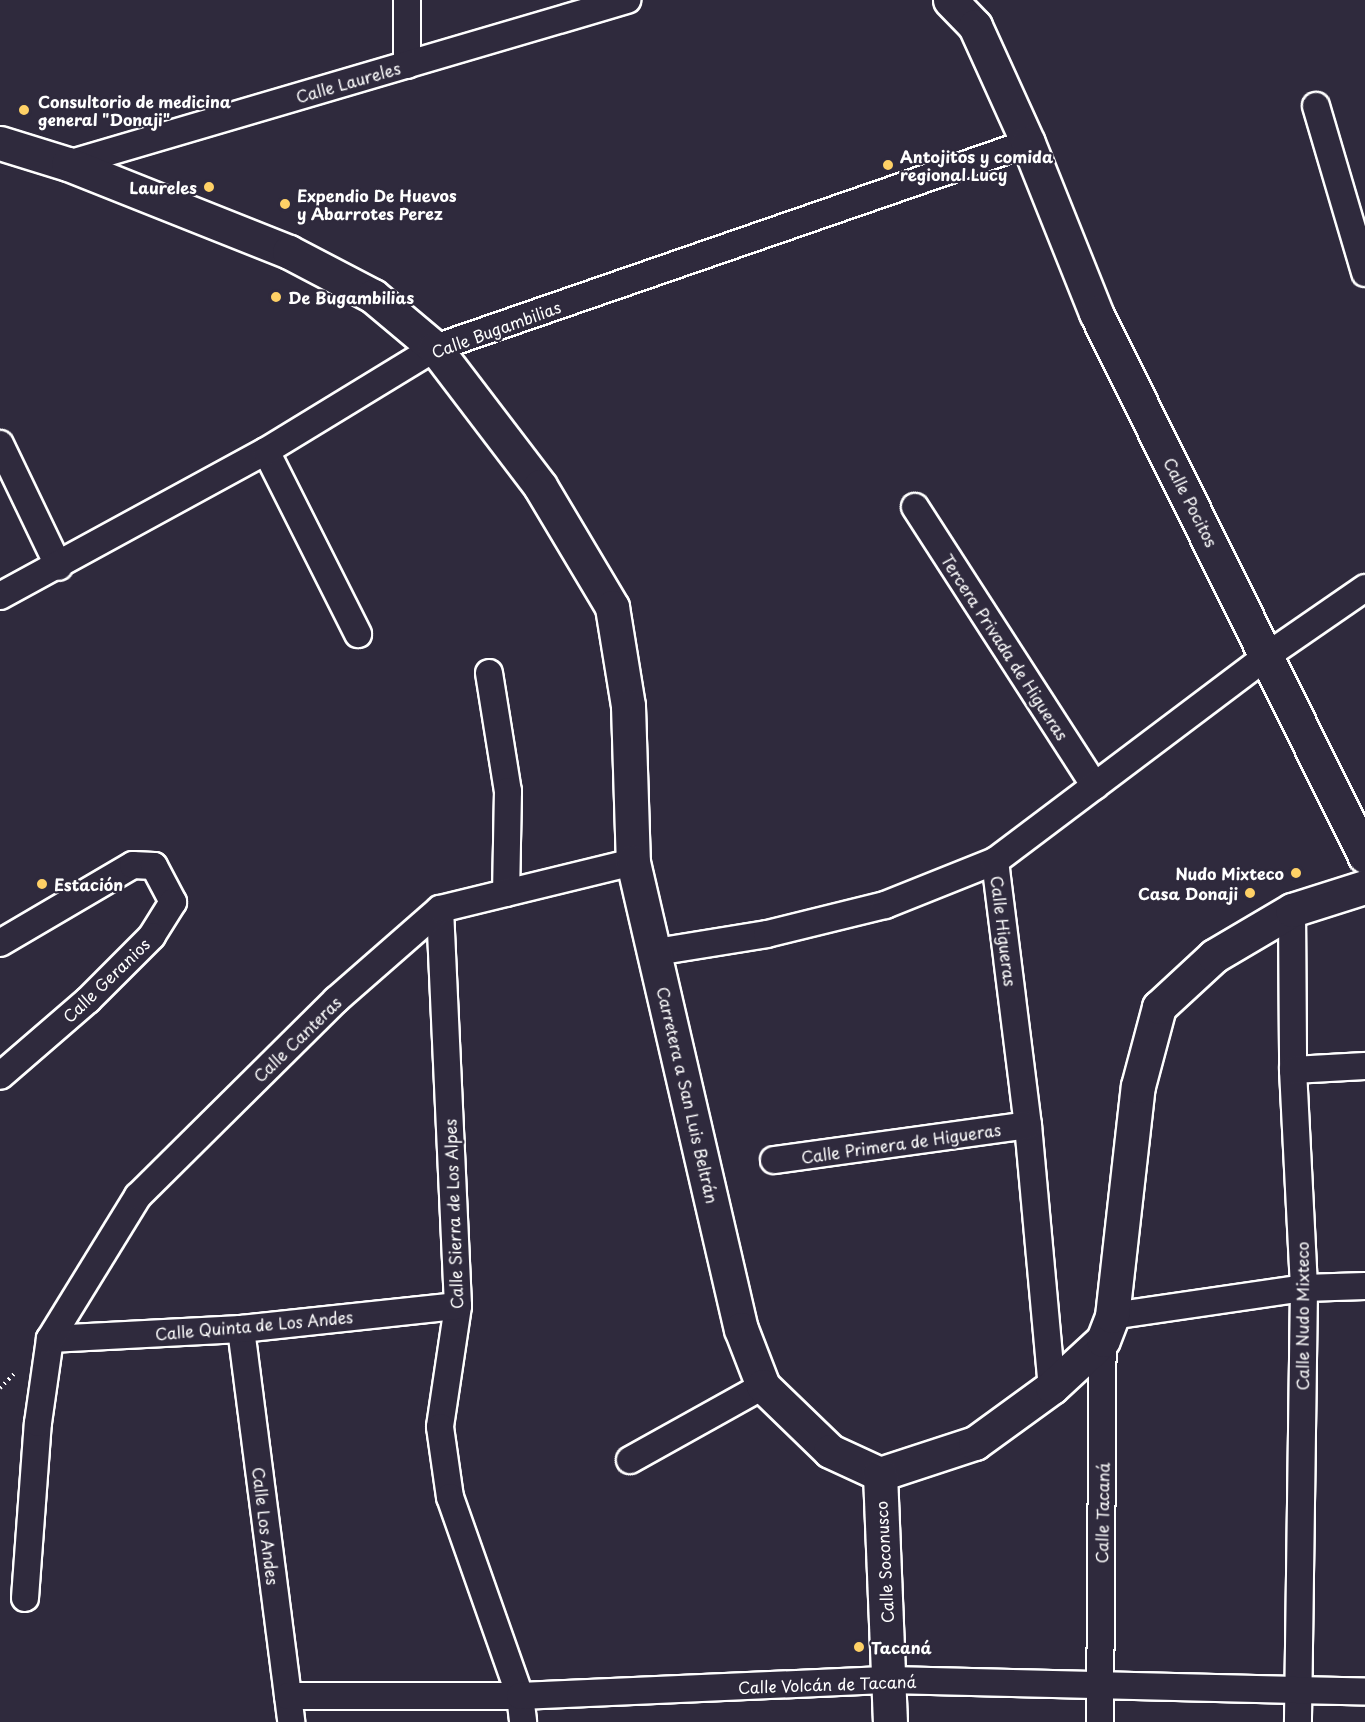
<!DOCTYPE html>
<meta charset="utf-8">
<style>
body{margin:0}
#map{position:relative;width:1365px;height:1722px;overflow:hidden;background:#2f2a3d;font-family:"Playpen Sans",sans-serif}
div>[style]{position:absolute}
.path>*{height:4px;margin-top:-2px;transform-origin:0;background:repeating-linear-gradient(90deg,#fff 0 1.5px,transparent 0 6px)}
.roads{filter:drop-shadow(2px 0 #fff) drop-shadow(-2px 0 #fff) drop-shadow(0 2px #fff) drop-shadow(0 -2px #fff)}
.street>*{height:26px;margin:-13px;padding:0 13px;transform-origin:13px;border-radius:13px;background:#2f2a3d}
.secondary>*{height:33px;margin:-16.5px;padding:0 16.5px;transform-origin:16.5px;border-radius:16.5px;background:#2f2a3d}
.dots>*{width:16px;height:16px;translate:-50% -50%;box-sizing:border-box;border:3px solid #2f2a3d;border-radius:50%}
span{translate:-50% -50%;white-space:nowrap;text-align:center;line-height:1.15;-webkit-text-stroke:4.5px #2f2a3d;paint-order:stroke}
.street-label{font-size:16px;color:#fff}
.poi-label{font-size:16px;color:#fff;font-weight:700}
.left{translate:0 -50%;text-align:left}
.right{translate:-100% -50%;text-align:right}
</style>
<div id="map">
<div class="path">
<i style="left:0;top:1388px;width:20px;rotate:-45deg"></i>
</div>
<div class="roads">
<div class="street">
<i style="left:407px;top:65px;width:65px;rotate:-90deg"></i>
<i style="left:1316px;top:106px;width:174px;rotate:73.6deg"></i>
<i style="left:68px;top:164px;width:583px;rotate:-16.35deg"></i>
<i style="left:0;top:444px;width:136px;rotate:64.4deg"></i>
<i style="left:266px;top:451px;width:205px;rotate:63.3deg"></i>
<i style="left:915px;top:507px;width:332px;rotate:57.2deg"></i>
<i style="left:0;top:596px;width:303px;rotate:-28.6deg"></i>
<i style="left:266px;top:451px;width:198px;rotate:-31.4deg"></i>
<i style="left:435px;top:348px;width:627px;rotate:-19.07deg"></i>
<i style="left:489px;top:673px;width:120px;rotate:80.9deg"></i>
<i style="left:508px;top:791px;width:102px;rotate:91.1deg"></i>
<i style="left:995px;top:861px;width:266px;rotate:82.9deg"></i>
<i style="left:1028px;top:1125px;width:263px;rotate:84.8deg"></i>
<i style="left:440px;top:909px;width:397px;rotate:87.4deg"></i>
<i style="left:458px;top:1306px;width:122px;rotate:98.5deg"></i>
<i style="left:440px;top:1427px;width:71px;rotate:81.9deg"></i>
<i style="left:450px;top:1497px;width:211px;rotate:70.6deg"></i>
<i style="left:520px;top:1696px;width:26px;rotate:83deg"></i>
<i style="left:1292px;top:910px;width:160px;rotate:89.6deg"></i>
<i style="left:1293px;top:1070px;width:218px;rotate:87.1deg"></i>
<i style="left:1304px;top:1288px;width:434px;rotate:90.8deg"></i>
<i style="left:0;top:943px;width:154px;rotate:-30.4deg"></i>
<i style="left:133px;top:865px;width:21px;rotate:3deg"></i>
<i style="left:154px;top:866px;width:41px;rotate:62.2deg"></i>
<i style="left:173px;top:902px;width:40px;rotate:122deg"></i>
<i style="left:152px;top:936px;width:91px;rotate:135deg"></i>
<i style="left:88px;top:1000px;width:116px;rotate:139.2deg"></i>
<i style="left:656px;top:952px;width:112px;rotate:-9.2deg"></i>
<i style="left:767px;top:934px;width:122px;rotate:-13.8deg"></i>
<i style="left:885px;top:905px;width:118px;rotate:-21.8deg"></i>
<i style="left:995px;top:861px;width:342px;rotate:-37deg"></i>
<i style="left:1268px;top:655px;width:118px;rotate:-34.6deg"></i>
<i style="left:1293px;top:1070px;width:72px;rotate:-3.2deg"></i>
<i style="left:774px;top:1160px;width:256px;rotate:-7.8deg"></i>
<i style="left:1112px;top:1316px;width:194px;rotate:-8.3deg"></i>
<i style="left:1304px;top:1288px;width:61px;rotate:-1.9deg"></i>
<i style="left:241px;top:1329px;width:396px;rotate:82.7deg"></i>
<i style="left:50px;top:1339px;width:191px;rotate:-3deg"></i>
<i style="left:241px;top:1329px;width:218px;rotate:-6.1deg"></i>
<i style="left:630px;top:1460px;width:152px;rotate:-29.1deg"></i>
<i style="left:25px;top:1598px;width:175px;rotate:-85.8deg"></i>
<i style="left:38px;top:1423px;width:85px;rotate:-81.9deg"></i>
<i style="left:50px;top:1339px;width:168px;rotate:-58.4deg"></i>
<i style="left:138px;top:1196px;width:279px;rotate:-44.7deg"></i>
<i style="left:336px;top:1000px;width:138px;rotate:-41.2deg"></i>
<i style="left:440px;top:909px;width:199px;rotate:-13.7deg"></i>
<i style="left:288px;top:1696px;width:232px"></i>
<i style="left:520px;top:1696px;width:370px;rotate:-2.5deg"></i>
<i style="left:890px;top:1680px;width:475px;rotate:1.4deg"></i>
<i style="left:1100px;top:1722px;width:382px;rotate:-89.6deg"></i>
</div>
<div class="secondary">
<i style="left:950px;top:0;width:36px;rotate:46deg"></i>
<i style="left:975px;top:26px;width:128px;rotate:65.6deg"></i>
<i style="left:1028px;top:143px;width:183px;rotate:68.2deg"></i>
<i style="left:1096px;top:313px;width:606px;rotate:63.65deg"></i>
<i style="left:0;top:143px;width:71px;rotate:17.2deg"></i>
<i style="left:68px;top:164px;width:238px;rotate:21.7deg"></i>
<i style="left:289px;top:252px;width:95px;rotate:27.6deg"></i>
<i style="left:373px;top:296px;width:81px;rotate:40deg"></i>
<i style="left:435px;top:348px;width:173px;rotate:52.7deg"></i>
<i style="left:540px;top:486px;width:141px;rotate:59.2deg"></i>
<i style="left:612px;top:607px;width:100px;rotate:80.8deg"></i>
<i style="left:628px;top:706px;width:156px;rotate:88.2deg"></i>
<i style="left:633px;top:862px;width:479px;rotate:77deg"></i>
<i style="left:741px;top:1329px;width:61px;rotate:68.9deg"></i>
<i style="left:763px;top:1386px;width:93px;rotate:44.1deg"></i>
<i style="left:830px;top:1451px;width:55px;rotate:24.7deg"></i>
<i style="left:880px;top:1474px;width:100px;rotate:-18.1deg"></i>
<i style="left:975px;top:1443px;width:95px;rotate:-36deg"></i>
<i style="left:1052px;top:1387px;width:69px;rotate:-42.7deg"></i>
<i style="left:1103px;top:1340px;width:26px;rotate:-69deg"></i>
<i style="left:1112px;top:1316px;width:231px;rotate:-83.6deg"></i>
<i style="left:1138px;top:1086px;width:82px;rotate:-75.1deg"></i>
<i style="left:1159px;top:1007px;width:75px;rotate:-42.8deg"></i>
<i style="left:1214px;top:956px;width:91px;rotate:-30.5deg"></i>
<i style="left:1292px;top:910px;width:77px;rotate:-17.5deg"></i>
<i style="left:880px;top:1474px;width:248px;rotate:87.7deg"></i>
</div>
</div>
<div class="dots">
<i style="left:24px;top:110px;background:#ffd166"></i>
<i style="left:888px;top:165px;background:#ffd166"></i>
<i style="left:209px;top:187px;background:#ffd166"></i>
<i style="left:285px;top:204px;background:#ffd166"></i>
<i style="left:276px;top:297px;background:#ffd166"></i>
<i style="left:1296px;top:873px;background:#ffd166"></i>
<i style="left:42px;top:884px;background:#ffd166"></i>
<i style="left:1250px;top:893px;background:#ffd166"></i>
<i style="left:859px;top:1647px;background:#ffd166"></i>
</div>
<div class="street-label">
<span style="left:348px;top:82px;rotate:-16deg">Calle Laureles</span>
<span style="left:496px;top:329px;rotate:-20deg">Calle Bugambilias</span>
<span style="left:1191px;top:502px;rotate:63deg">Calle Pocitos</span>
<span style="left:1005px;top:647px;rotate:57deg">Tercera Privada de Higueras</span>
<span style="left:1004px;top:931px;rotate:83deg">Calle Higueras</span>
<span style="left:106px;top:980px;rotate:-44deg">Calle Geranios</span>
<span style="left:297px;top:1039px;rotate:-44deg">Calle Canteras</span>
<span style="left:688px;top:1095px;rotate:77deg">Carretera a San Luis Beltrán</span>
<span style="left:901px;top:1143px;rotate:-8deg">Calle Primera de Higueras</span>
<span style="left:453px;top:1214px;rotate:-92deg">Calle Sierra de Los Alpes</span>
<span style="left:1302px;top:1316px;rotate:-90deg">Calle Nudo Mixteco</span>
<span style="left:254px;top:1325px;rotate:-5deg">Calle Quinta de Los Andes</span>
<span style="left:1102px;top:1513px;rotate:-89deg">Calle Tacaná</span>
<span style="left:266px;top:1526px;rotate:83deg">Calle Los Andes</span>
<span style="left:884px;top:1562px;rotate:-93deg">Calle Soconusco</span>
<span style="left:827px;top:1684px;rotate:-2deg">Calle Volcán de Tacaná</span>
</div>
<div class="poi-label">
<span class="left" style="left:38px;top:110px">Consultorio de medicina<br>general "Donaji"</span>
<span class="left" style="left:900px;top:165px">Antojitos y comida<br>regional Lucy</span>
<span class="right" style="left:197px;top:187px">Laureles</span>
<span class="left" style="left:297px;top:204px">Expendio De Huevos<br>y Abarrotes Perez</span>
<span class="left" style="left:288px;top:297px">De Bugambilias</span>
<span class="right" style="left:1284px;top:873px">Nudo Mixteco</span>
<span class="left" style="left:54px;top:884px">Estación</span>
<span class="right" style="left:1238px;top:893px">Casa Donaji</span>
<span class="left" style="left:871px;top:1647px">Tacaná</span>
</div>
</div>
